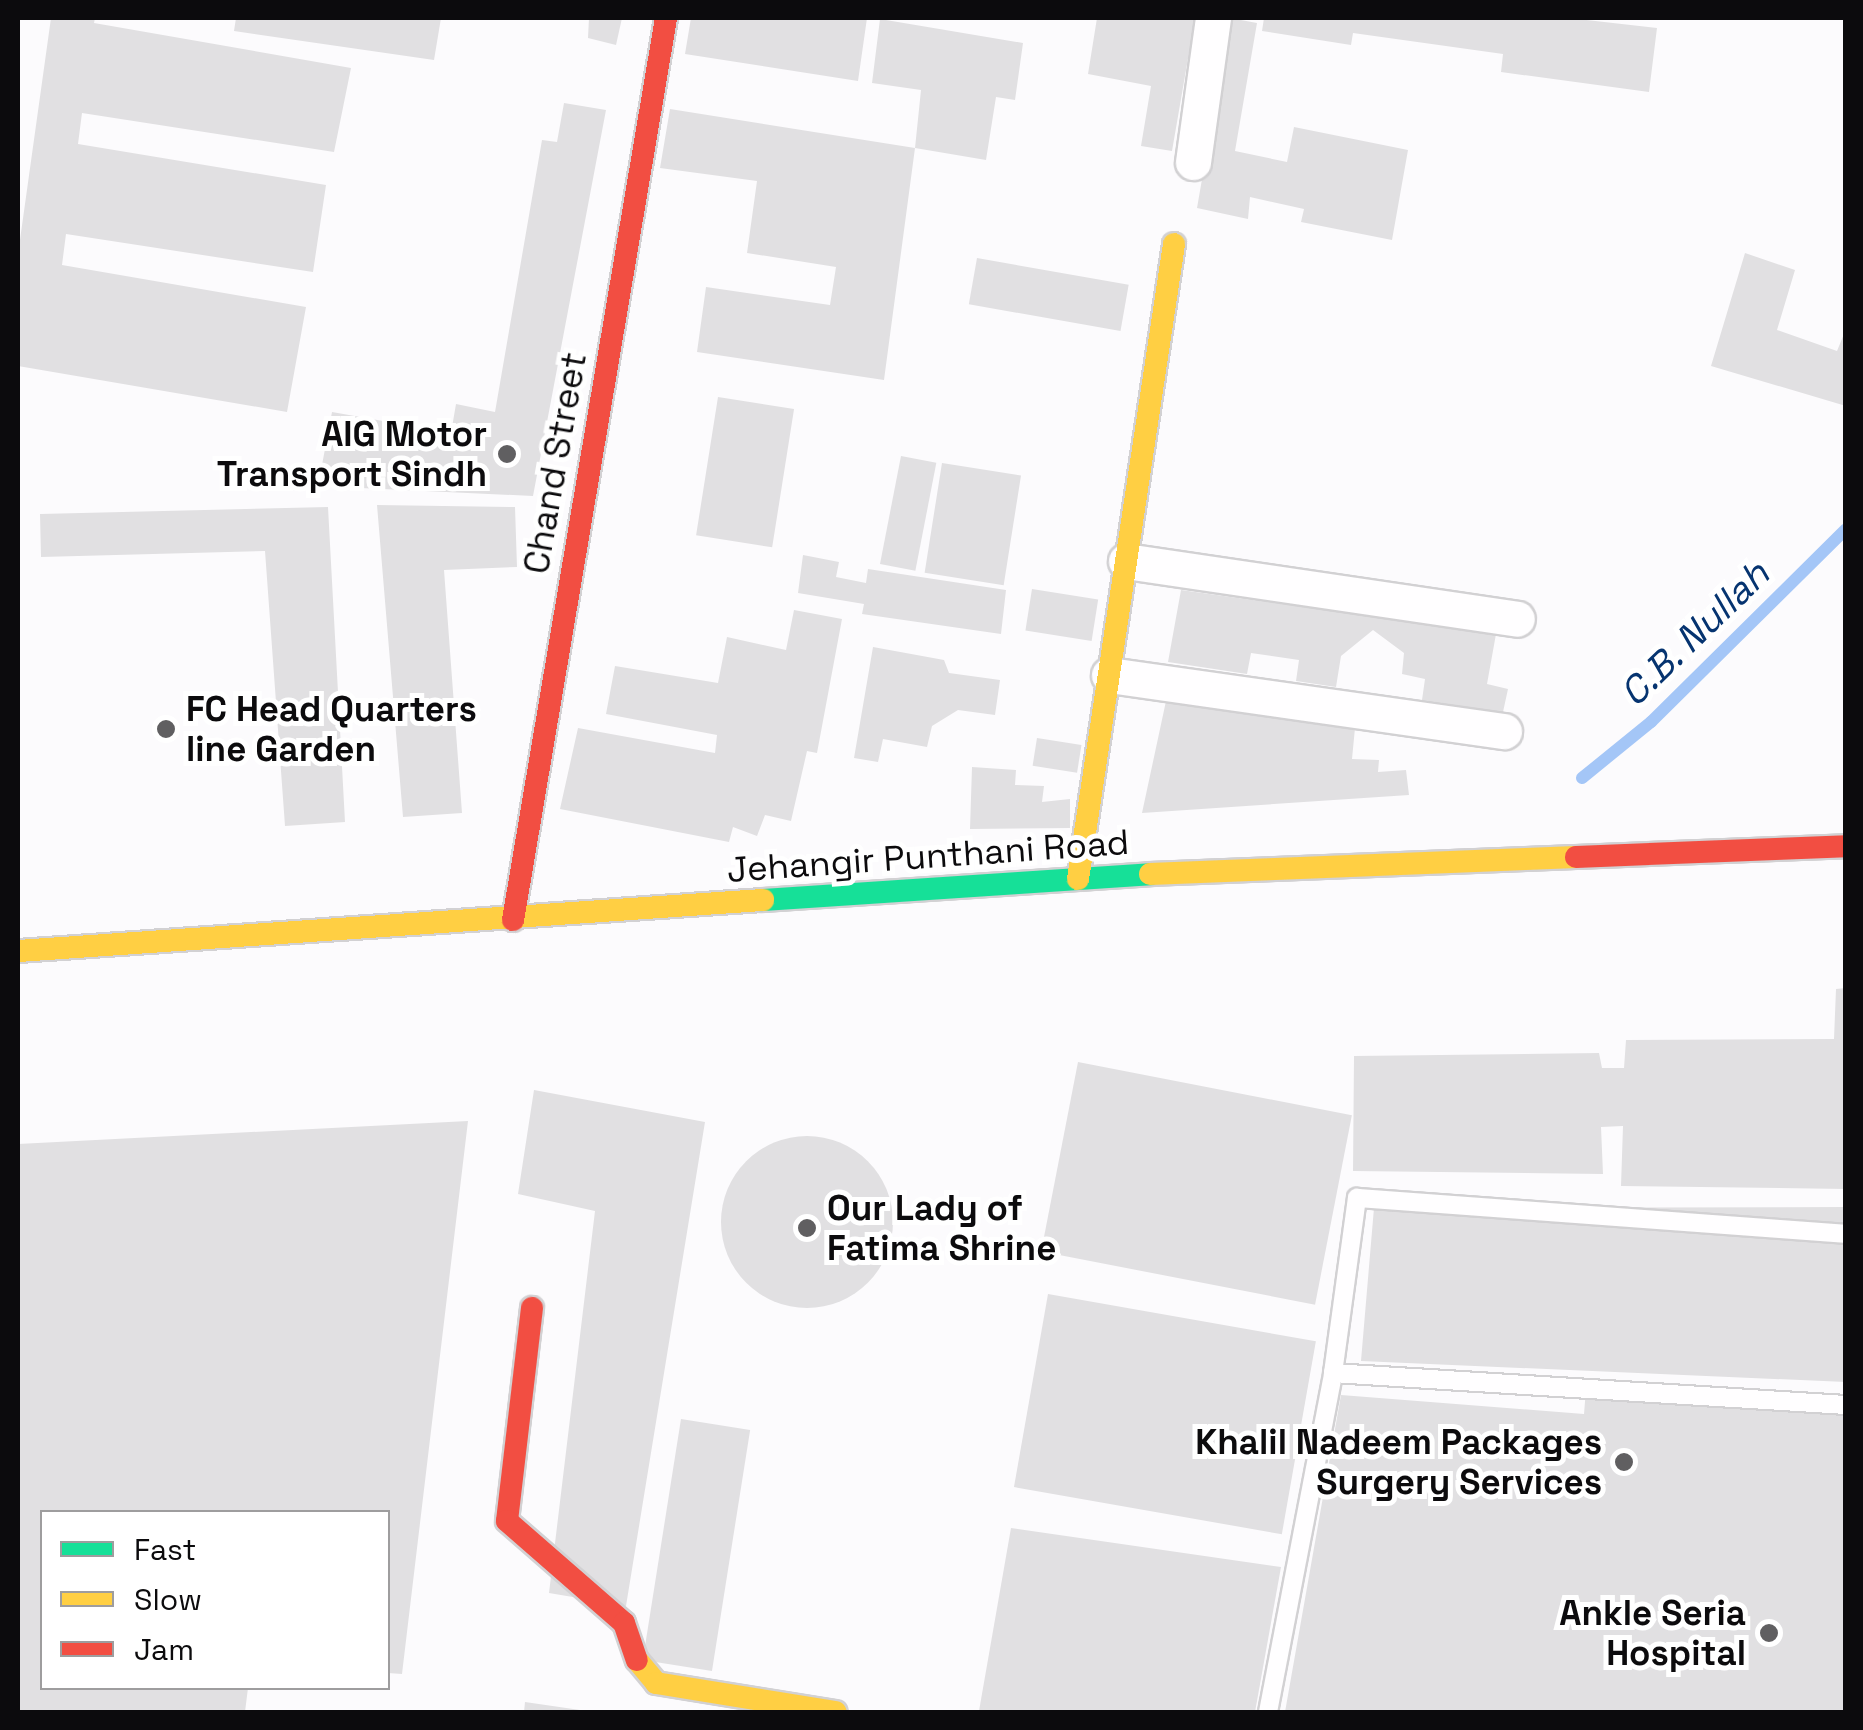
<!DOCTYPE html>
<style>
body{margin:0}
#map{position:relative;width:1863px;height:1730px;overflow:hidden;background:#fcfbfd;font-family:"Space Grotesk",sans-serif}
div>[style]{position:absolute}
.stream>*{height:12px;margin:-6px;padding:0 6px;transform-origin:6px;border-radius:6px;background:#a4c6f7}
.building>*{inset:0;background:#e1e0e2;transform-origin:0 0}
.round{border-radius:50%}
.roads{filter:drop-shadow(2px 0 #d2d1d3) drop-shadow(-2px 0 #d2d1d3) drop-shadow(0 2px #d2d1d3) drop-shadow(0 -2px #d2d1d3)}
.lane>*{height:18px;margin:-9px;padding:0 9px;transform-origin:9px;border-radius:9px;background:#fffeff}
.street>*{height:35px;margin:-17.5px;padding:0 17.5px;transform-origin:17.5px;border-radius:17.5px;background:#fffeff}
.fast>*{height:22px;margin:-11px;padding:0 11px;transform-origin:11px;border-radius:11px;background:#16e098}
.slow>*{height:22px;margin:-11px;padding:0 11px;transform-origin:11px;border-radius:11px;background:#ffcf43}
.jam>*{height:22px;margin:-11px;padding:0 11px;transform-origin:11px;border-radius:11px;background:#f24e42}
.dots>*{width:28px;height:28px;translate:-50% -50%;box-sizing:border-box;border:5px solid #fff;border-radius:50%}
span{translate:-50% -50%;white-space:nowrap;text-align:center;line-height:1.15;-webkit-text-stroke:10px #fff;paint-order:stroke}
.poi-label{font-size:35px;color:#0c0b0d;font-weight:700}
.right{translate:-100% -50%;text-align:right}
.left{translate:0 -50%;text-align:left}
.street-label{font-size:35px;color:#0c0b0d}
.water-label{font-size:38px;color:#063470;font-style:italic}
.frame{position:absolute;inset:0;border:20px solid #0c0b0d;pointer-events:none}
.legend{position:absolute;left:40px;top:1510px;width:350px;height:180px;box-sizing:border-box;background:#fff;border:2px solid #9e9d9e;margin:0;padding:12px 18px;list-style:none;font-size:30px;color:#0c0b0d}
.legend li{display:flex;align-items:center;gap:20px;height:50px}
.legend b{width:50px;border:2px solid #9e9d9e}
</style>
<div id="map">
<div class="stream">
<i style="left:1582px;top:778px;width:89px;rotate:-39.1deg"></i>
<i style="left:1651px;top:722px;width:274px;rotate:-44.7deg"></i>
</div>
<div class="building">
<i style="clip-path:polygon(51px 18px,95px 18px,94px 23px,351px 68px,334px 152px,82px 113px,78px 144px,326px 185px,313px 272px,66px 234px,62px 265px,306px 307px,287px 412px,18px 366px,18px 254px)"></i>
<i style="clip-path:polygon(236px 18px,441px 18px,434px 60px,234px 31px)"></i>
<i style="clip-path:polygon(589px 18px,622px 18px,616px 45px,588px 38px)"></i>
<i style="clip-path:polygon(691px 18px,867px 18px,858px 81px,685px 54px)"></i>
<i style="clip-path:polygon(1097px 18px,1195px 18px,1172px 151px,1141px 146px,1151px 86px,1088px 74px)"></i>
<i style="clip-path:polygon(1230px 18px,1257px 23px,1235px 151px,1287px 162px,1294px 127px,1408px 150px,1392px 240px,1301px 222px,1304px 209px,1250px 197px,1248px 219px,1197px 208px)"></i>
<i style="clip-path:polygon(1264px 18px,1569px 18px,1657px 28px,1649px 92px,1501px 72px,1503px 54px,1353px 33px,1351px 45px,1262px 31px)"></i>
<i style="clip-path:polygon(880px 19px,1023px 43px,1015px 100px,996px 97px,986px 160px,915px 148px,921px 90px,872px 83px)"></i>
<i style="clip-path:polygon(564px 103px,606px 110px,533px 496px,318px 486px,332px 412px,451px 433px,456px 404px,495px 412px,542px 140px,557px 142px)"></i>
<i style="clip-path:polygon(670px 109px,915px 148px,884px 380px,697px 352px,706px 287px,830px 305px,836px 267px,747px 253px,757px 181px,660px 168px)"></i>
<i style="clip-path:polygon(1745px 253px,1795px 270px,1777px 330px,1837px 351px,1846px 329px,1846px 406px,1711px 366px)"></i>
<i style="left:977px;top:258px;width:154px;height:47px;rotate:10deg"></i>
<i style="left:718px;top:397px;width:77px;height:140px;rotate:9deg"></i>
<i style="left:901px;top:456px;width:36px;height:110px;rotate:11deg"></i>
<i style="left:942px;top:463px;width:80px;height:111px;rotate:9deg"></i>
<i style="clip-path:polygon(377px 505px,515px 507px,517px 567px,444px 570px,462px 813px,403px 817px)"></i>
<i style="clip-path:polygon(328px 507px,345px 822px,285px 826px,265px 551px,41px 557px,40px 514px)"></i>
<i style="clip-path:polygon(803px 555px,839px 562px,836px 577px,866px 583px,868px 569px,1006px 590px,1001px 634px,862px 614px,864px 604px,798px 593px)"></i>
<i style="left:1032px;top:589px;width:67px;height:42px;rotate:9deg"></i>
<i style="clip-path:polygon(1181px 590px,1496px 634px,1487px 684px,1508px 689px,1503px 712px,1422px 700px,1425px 679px,1402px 674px,1404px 653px,1373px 630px,1341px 656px,1336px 687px,1296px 681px,1299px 660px,1251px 653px,1247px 674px,1168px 662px)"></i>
<i style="clip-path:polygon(794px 610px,842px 619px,817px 753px,807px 751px,791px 821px,765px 815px,757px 836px,733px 827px,729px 842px,560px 809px,578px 728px,715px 753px,717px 735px,606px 714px,615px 666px,718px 683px,727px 637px,786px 650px)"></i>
<i style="clip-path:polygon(873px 647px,944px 660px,949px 673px,1000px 680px,995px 715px,958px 710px,932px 726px,927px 747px,883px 739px,878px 762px,854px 758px)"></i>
<i style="clip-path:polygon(1166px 701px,1355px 728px,1352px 759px,1379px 760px,1378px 772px,1406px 770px,1409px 795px,1142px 813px)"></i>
<i style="left:1037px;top:738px;width:45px;height:28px;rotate:9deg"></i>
<i style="clip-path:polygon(972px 767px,1016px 770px,1015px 785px,1044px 786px,1042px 802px,1070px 799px,1070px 828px,970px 829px)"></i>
<i style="clip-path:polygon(1846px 988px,1846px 1189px,1621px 1186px,1623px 1126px,1601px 1127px,1603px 1174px,1353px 1171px,1354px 1056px,1599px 1053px,1602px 1068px,1624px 1068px,1626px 1040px,1834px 1039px,1836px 989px)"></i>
<i style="left:1078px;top:1062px;width:279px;height:193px;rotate:11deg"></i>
<i style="clip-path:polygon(534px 1090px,705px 1122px,626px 1606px,549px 1593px,595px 1211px,518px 1194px)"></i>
<i style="clip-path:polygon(468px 1121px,402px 1674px,388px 1673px,388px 1512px,42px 1512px,42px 1688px,248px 1688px,245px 1712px,18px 1712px,18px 1144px)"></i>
<i class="round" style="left:721px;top:1136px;width:172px;height:172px"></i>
<i style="clip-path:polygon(1846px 1207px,1846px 1382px,1361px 1361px,1374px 1208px)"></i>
<i style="left:1048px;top:1294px;width:272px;height:196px;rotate:10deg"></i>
<i style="clip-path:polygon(1586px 1389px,1846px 1404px,1846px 1712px,1285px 1712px,1341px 1395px,1584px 1414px)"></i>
<i style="left:681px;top:1419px;width:70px;height:244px;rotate:9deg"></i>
<i style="clip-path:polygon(1011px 1528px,1281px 1567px,1255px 1712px,979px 1711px)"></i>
<i style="clip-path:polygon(525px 1702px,580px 1710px,580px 1712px,524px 1712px)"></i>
</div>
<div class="roads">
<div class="lane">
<i style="left:1333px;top:1373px;width:514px;rotate:3.57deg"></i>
<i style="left:1268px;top:1712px;width:345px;rotate:-79.1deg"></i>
<i style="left:1333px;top:1373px;width:177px;rotate:-82.2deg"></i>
<i style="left:1357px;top:1198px;width:490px;rotate:4.2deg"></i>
</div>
<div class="street">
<i style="left:1193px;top:162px;width:145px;rotate:-82.1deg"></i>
<i style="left:1126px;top:561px;width:395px;rotate:8.4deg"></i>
<i style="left:1109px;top:675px;width:399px;rotate:8.1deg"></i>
</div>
<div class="fast">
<i style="left:763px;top:900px;width:388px;rotate:-3.8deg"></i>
</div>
<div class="slow">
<i style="left:1150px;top:874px;width:426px;rotate:-2.3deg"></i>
<i style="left:1078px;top:879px;width:642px;rotate:-81.4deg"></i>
<i style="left:18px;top:951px;width:747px;rotate:-3.92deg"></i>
<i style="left:637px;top:1660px;width:30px;rotate:50deg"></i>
<i style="left:656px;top:1683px;width:182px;rotate:9.2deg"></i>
</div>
<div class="jam">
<i style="left:1576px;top:857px;width:270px;rotate:-2.3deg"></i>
<i style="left:513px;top:920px;width:915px;rotate:-80.37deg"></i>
<i style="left:532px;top:1308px;width:214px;rotate:96.7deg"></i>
<i style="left:507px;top:1521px;width:155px;rotate:41.1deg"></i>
<i style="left:624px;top:1623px;width:39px;rotate:71deg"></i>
</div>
</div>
<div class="dots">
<i style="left:507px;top:454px;background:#605f61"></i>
<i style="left:166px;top:729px;background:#605f61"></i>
<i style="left:807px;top:1228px;background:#605f61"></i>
<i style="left:1624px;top:1462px;background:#605f61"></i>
<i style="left:1769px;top:1633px;background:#605f61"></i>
</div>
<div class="poi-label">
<span class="right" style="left:487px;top:454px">AIG Motor<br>Transport Sindh</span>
<span class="left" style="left:186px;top:729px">FC Head Quarters<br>line Garden</span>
<span class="left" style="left:827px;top:1228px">Our Lady of<br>Fatima Shrine</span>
<span class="right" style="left:1602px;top:1462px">Khalil Nadeem Packages<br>Surgery Services</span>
<span class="right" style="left:1746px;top:1633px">Ankle Seria<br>Hospital</span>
</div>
<div class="street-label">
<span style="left:555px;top:463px;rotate:-80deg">Chand Street</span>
<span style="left:928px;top:856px;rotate:-4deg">Jehangir Punthani Road</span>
</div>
<div class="water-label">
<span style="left:1695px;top:634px;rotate:-44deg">C.B. Nullah</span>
</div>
<div class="frame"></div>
<ul class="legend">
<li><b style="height:12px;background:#16e098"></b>Fast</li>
<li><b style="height:12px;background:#ffcf43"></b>Slow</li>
<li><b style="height:12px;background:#f24e42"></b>Jam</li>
</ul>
</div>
